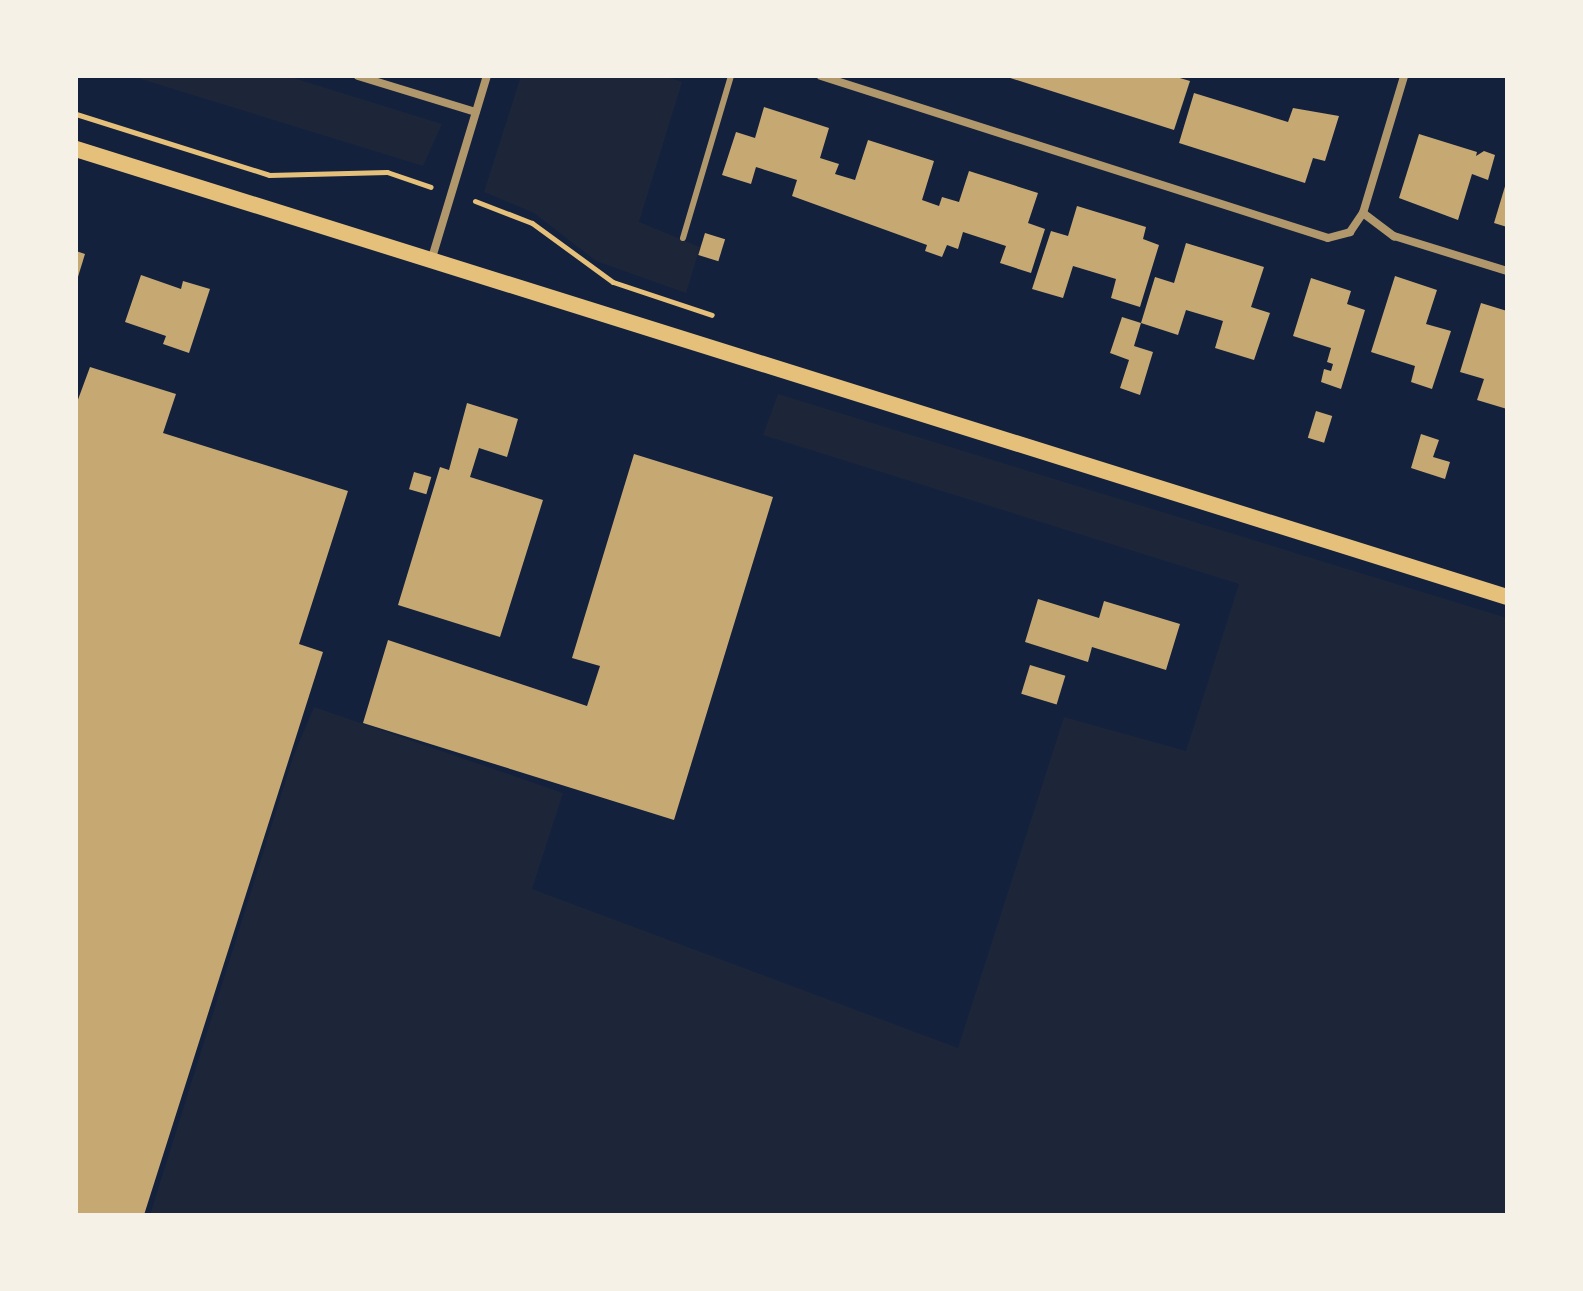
<!DOCTYPE html>
<style>
body{margin:0}
#map{position:relative;width:1583px;height:1291px;overflow:hidden;background:#14213d;font-family:Manrope,sans-serif}
div>[style]{position:absolute}
.green>*{inset:0;background:#1d2539}
.building>*{inset:0;background:#c6a872;transform-origin:0 0}
.path>*{height:5px;margin:-2.5px;padding:0 2.5px;transform-origin:2.5px;border-radius:2.5px;background:#e5c07b}
.service>*{height:6px;margin:-3px;padding:0 3px;transform-origin:3px;border-radius:3px;background:#b1986c}
.minor>*{height:8px;margin:-4px;padding:0 4px;transform-origin:4px;border-radius:4px;background:#b1986c}
.secondary>*{height:16px;margin:-8px;padding:0 8px;transform-origin:8px;border-radius:8px;background:#e5c07b}
span{translate:-50% -50%;white-space:nowrap;text-align:center;line-height:1.15;-webkit-text-stroke:6px #f6f1e7;paint-order:stroke}
.frame{position:absolute;inset:0;border:78px solid #f6f1e7;pointer-events:none}
</style>
<div id="map">
<div class="green">
<i style="clip-path:polygon(131px 76px,287px 76px,442px 124px,423px 166px)"></i>
<i style="clip-path:polygon(521px 76px,664px 76px,682px 82px,639px 222px,700px 247px,686px 293px,596px 261px,534px 213px,484px 192px)"></i>
<i style="clip-path:polygon(778px 394px,1507px 618px,1507px 1215px,150px 1215px,293px 757px,314px 707px,563px 793px,532px 889px,958px 1048px,1064px 717px,1186px 751px,1239px 584px,763px 435px)"></i>
</div>
<div class="building">
<i style="clip-path:polygon(1004px 76px,1173px 76px,1190px 81px,1174px 130px)"></i>
<i style="clip-path:polygon(1194px 93px,1288px 122px,1293px 108px,1339px 116px,1325px 161px,1313px 158px,1305px 183px,1179px 143px)"></i>
<i style="clip-path:polygon(764px 107px,829px 128px,820px 158px,839px 164px,835px 174px,855px 180px,868px 140px,934px 161px,922px 200px,939px 206px,942px 197px,959px 202px,969px 171px,1038px 193px,1028px 223px,1045px 229px,1031px 273px,1000px 263px,1006px 246px,963px 232px,958px 249px,947px 245px,942px 257px,925px 251px,927px 245px,792px 196px,797px 180px,756px 167px,751px 184px,722px 175px,736px 132px,755px 138px)"></i>
<i style="clip-path:polygon(1419px 134px,1477px 152px,1476px 156px,1484px 151px,1495px 155px,1488px 180px,1472px 174px,1458px 220px,1399px 198px)"></i>
<i style="clip-path:polygon(1506px 183px,1507px 183px,1507px 227px,1494px 223px)"></i>
<i style="clip-path:polygon(1077px 206px,1146px 227px,1143px 239px,1159px 245px,1140px 307px,1111px 298px,1116px 279px,1073px 266px,1063px 298px,1032px 289px,1051px 231px,1068px 236px)"></i>
<i style="left:705px;top:233px;width:21px;height:23px;rotate:17deg"></i>
<i style="clip-path:polygon(1186px 243px,1264px 267px,1251px 307px,1270px 313px,1254px 360px,1215px 348px,1223px 321px,1186px 310px,1178px 335px,1141px 323px,1155px 277px,1174px 283px)"></i>
<i style="clip-path:polygon(76px 251px,85px 254px,77px 280px,76px 280px)"></i>
<i style="clip-path:polygon(141px 275px,181px 289px,183px 281px,210px 289px,189px 353px,163px 344px,166px 336px,125px 322px)"></i>
<i style="clip-path:polygon(1395px 276px,1437px 290px,1426px 324px,1451px 331px,1432px 389px,1411px 382px,1415px 366px,1371px 352px)"></i>
<i style="clip-path:polygon(1311px 278px,1351px 291px,1347px 304px,1365px 310px,1341px 389px,1321px 382px,1324px 369px,1331px 371px,1333px 364px,1327px 362px,1331px 348px,1293px 336px)"></i>
<i style="clip-path:polygon(1481px 303px,1507px 311px,1507px 409px,1477px 400px,1484px 379px,1460px 372px)"></i>
<i style="clip-path:polygon(1122px 317px,1141px 323px,1134px 346px,1153px 352px,1140px 395px,1120px 388px,1129px 360px,1110px 353px)"></i>
<i style="clip-path:polygon(90px 367px,176px 394px,163px 433px,348px 491px,299px 644px,323px 652px,144px 1215px,76px 1215px,76px 405px)"></i>
<i style="clip-path:polygon(467px 403px,518px 419px,507px 457px,479px 448px,470px 477px,543px 500px,500px 637px,398px 605px,440px 467px,449px 470px)"></i>
<i style="left:1316px;top:411px;width:17px;height:28px;rotate:17deg"></i>
<i style="clip-path:polygon(1421px 434px,1439px 440px,1433px 457px,1450px 462px,1445px 479px,1411px 468px)"></i>
<i style="clip-path:polygon(634px 454px,773px 497px,674px 820px,363px 723px,388px 640px,587px 706px,600px 666px,572px 658px)"></i>
<i style="left:414px;top:472px;width:18px;height:18px;rotate:16deg"></i>
<i style="clip-path:polygon(1038px 599px,1099px 618px,1104px 601px,1180px 624px,1166px 670px,1092px 647px,1088px 662px,1025px 642px)"></i>
<i style="left:1030px;top:665px;width:37px;height:30px;rotate:17deg"></i>
</div>
<div class="path">
<i style="left:76px;top:114px;width:202px;rotate:17.5deg"></i>
<i style="left:269px;top:175px;width:118px;rotate:-1.5deg"></i>
<i style="left:387px;top:172px;width:46px;rotate:18.8deg"></i>
<i style="left:475px;top:201px;width:61px;rotate:21.1deg"></i>
<i style="left:532px;top:223px;width:100px;rotate:36.1deg"></i>
<i style="left:613px;top:282px;width:104px;rotate:18.4deg"></i>
</div>
<div class="service">
<i style="left:683px;top:238px;width:169px;rotate:-73.5deg"></i>
</div>
<div class="minor">
<i style="left:358px;top:76px;width:123px;rotate:17deg"></i>
<i style="left:821px;top:76px;width:532px;rotate:17.72deg"></i>
<i style="left:1328px;top:238px;width:23px;rotate:-15deg"></i>
<i style="left:1350px;top:232px;width:23px;rotate:-56deg"></i>
<i style="left:1363px;top:213px;width:143px;rotate:-73.3deg"></i>
<i style="left:1363px;top:213px;width:39px;rotate:37deg"></i>
<i style="left:1394px;top:236px;width:118px;rotate:17.2deg"></i>
<i style="left:431px;top:261px;width:193px;rotate:-73.2deg"></i>
</div>
<div class="secondary">
<i style="left:76px;top:149px;width:1499px;rotate:17.38deg"></i>
</div>
<div class="frame"></div>
</div>
